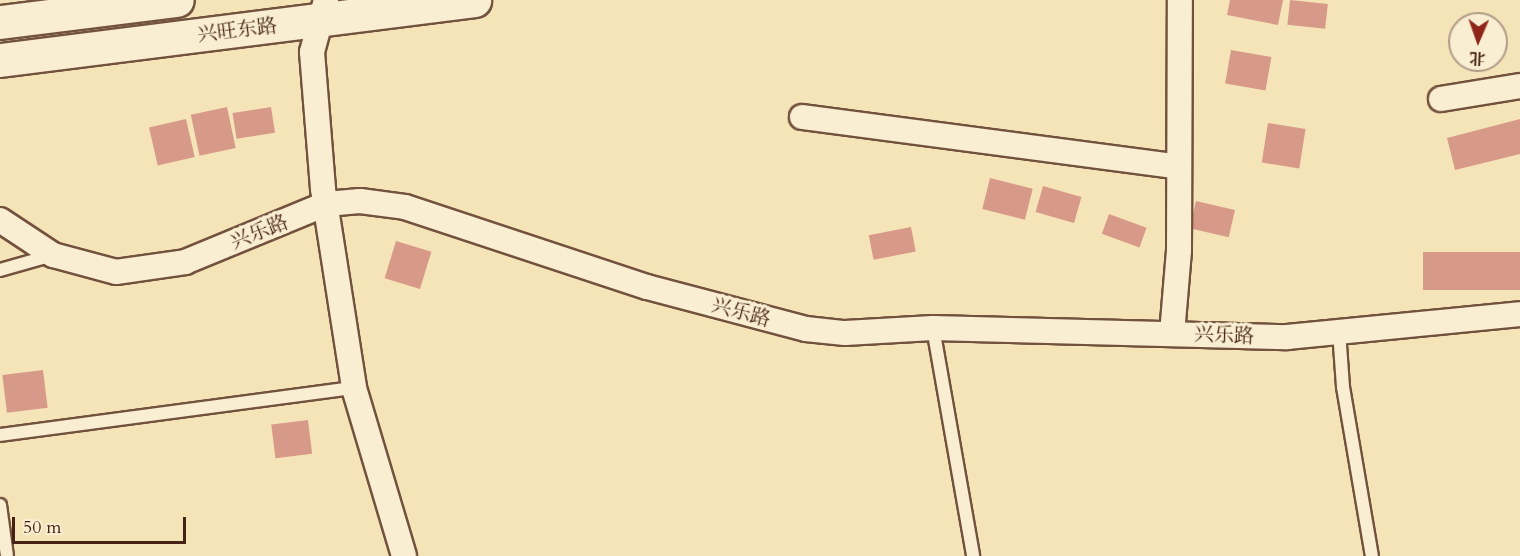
<!DOCTYPE html>
<meta charset="utf-8">
<style>
body{margin:0}
#map{position:relative;width:1520px;height:556px;overflow:hidden;background:#f6e4b9;font-family:Cardo,"Noto Serif SC",serif}
div>[style]{position:absolute}
.building>*{inset:0;background:#d89a88;transform-origin:0 0}
.roads{filter:drop-shadow(2px 0 #72523d) drop-shadow(-2px 0 #72523d) drop-shadow(0 2px #72523d) drop-shadow(0 -2px #72523d)}
.service>*{height:12px;margin:-6px;padding:0 6px;transform-origin:6px;border-radius:6px;background:#f9edd2}
.minor>*{height:24px;margin:-12px;padding:0 12px;transform-origin:12px;border-radius:12px;background:#f9edd2}
.secondary>*{height:33px;margin:-16.5px;padding:0 16.5px;transform-origin:16.5px;border-radius:16.5px;background:#f9edd2}
span{translate:-50% -50%;white-space:nowrap;text-align:center;line-height:1.15;-webkit-text-stroke:6px #f9edd2;paint-order:stroke}
.street-label{font-size:20px;color:#462214}
.north{position:absolute;left:1448px;top:12px;width:60px;height:60px;box-sizing:border-box;background:#f9edd2;border:2px solid #b19c86;border-radius:50%;rotate:182deg;font-size:16px;font-weight:700;line-height:24px;text-align:center;color:#462214}
.north::after{content:'';display:block;margin:auto;width:21px;height:27px;background:#8f2418;clip-path:polygon(50% 0,100% 100%,50% 72%,0 100%)}
.scale{position:absolute;left:12px;top:517px;width:174px;height:27px;box-sizing:border-box;border:3px solid #462214;border-top:0;padding-left:8px;font-size:18px;line-height:21px;white-space:nowrap;color:#462214;-webkit-text-stroke:4px #f9edd2;paint-order:stroke}
</style>
<div id="map">
<div class="building">
<i style="clip-path:polygon(1230px 0,1283px 0,1278px 25px,1227px 15px)"></i>
<i style="left:1290px;top:0;width:38px;height:25px;rotate:6deg"></i>
<i style="left:1231px;top:50px;width:41px;height:34px;rotate:10deg"></i>
<i style="left:227px;top:107px;width:42px;height:37px;rotate:78deg"></i>
<i style="left:271px;top:107px;width:26px;height:39px;rotate:81deg"></i>
<i style="left:186px;top:119px;width:39px;height:38px;rotate:77deg"></i>
<i style="clip-path:polygon(1520px 119px,1520px 154px,1455px 170px,1447px 138px)"></i>
<i style="left:1268px;top:123px;width:38px;height:40px;rotate:9deg"></i>
<i style="left:990px;top:178px;width:44px;height:32px;rotate:14deg"></i>
<i style="left:1043px;top:186px;width:40px;height:27px;rotate:16deg"></i>
<i style="left:1196px;top:201px;width:40px;height:28px;rotate:13deg"></i>
<i style="left:1109px;top:214px;width:40px;height:21px;rotate:20deg"></i>
<i style="left:911px;top:227px;width:25px;height:43px;rotate:79deg"></i>
<i style="left:396px;top:241px;width:37px;height:39px;rotate:17deg"></i>
<i style="left:1520px;top:252px;width:38px;height:97px;rotate:90deg"></i>
<i style="left:43px;top:370px;width:38px;height:41px;rotate:83deg"></i>
<i style="left:308px;top:420px;width:34px;height:37px;rotate:83deg"></i>
</div>
<div class="roads">
<div class="service">
<i style="left:0;top:270px;width:55px;rotate:-15.8deg"></i>
<i style="left:933px;top:328px;width:231px;rotate:80deg"></i>
<i style="left:1339px;top:331px;width:56px;rotate:85.9deg"></i>
<i style="left:1343px;top:387px;width:171px;rotate:80.3deg"></i>
<i style="left:0;top:435px;width:357px;rotate:-7.6deg"></i>
<i style="left:0;top:505px;width:51px;rotate:82.2deg"></i>
</div>
<div class="minor">
<i style="left:326px;top:0;width:54px;rotate:105.1deg"></i>
<i style="left:312px;top:52px;width:137px;rotate:85.4deg"></i>
<i style="left:323px;top:189px;width:201px;rotate:81.1deg"></i>
<i style="left:354px;top:388px;width:175px;rotate:73.4deg"></i>
<i style="left:1441px;top:99px;width:80px;rotate:-9.3deg"></i>
<i style="left:802px;top:117px;width:377px;rotate:7.5deg"></i>
<i style="left:0;top:220px;width:64px;rotate:33.4deg"></i>
<i style="left:53px;top:255px;width:65px;rotate:15.1deg"></i>
<i style="left:116px;top:272px;width:70px;rotate:-8.2deg"></i>
<i style="left:185px;top:262px;width:152px;rotate:-22.4deg"></i>
<i style="left:326px;top:204px;width:34px;rotate:-5deg"></i>
<i style="left:360px;top:201px;width:45px;rotate:7.6deg"></i>
<i style="left:405px;top:207px;width:255px;rotate:18.3deg"></i>
<i style="left:647px;top:287px;width:164px;rotate:14.8deg"></i>
<i style="left:806px;top:329px;width:39px;rotate:6deg"></i>
<i style="left:845px;top:333px;width:88px;rotate:-3.3deg"></i>
<i style="left:933px;top:328px;width:354px;rotate:1.5deg"></i>
<i style="left:1287px;top:337px;width:234px;rotate:-5.6deg"></i>
<i style="left:1172px;top:334px;width:83px;rotate:-85.2deg"></i>
<i style="left:1179px;top:251px;width:251px;rotate:-89.8deg"></i>
</div>
<div class="secondary">
<i style="left:0;top:22px;width:178px;rotate:-7.1deg"></i>
<i style="left:0;top:60px;width:478px;rotate:-7.2deg"></i>
</div>
</div>
<div class="street-label">
<span style="left:237px;top:30px;rotate:-7deg">兴旺东路</span>
<span style="left:259px;top:232px;rotate:-22deg">兴乐路</span>
<span style="left:741px;top:312px;rotate:15deg">兴乐路</span>
<span style="left:1224px;top:335px;rotate:2deg">兴乐路</span>
</div>
<div class="north">北</div>
<div class="scale">50 m</div>
</div>
